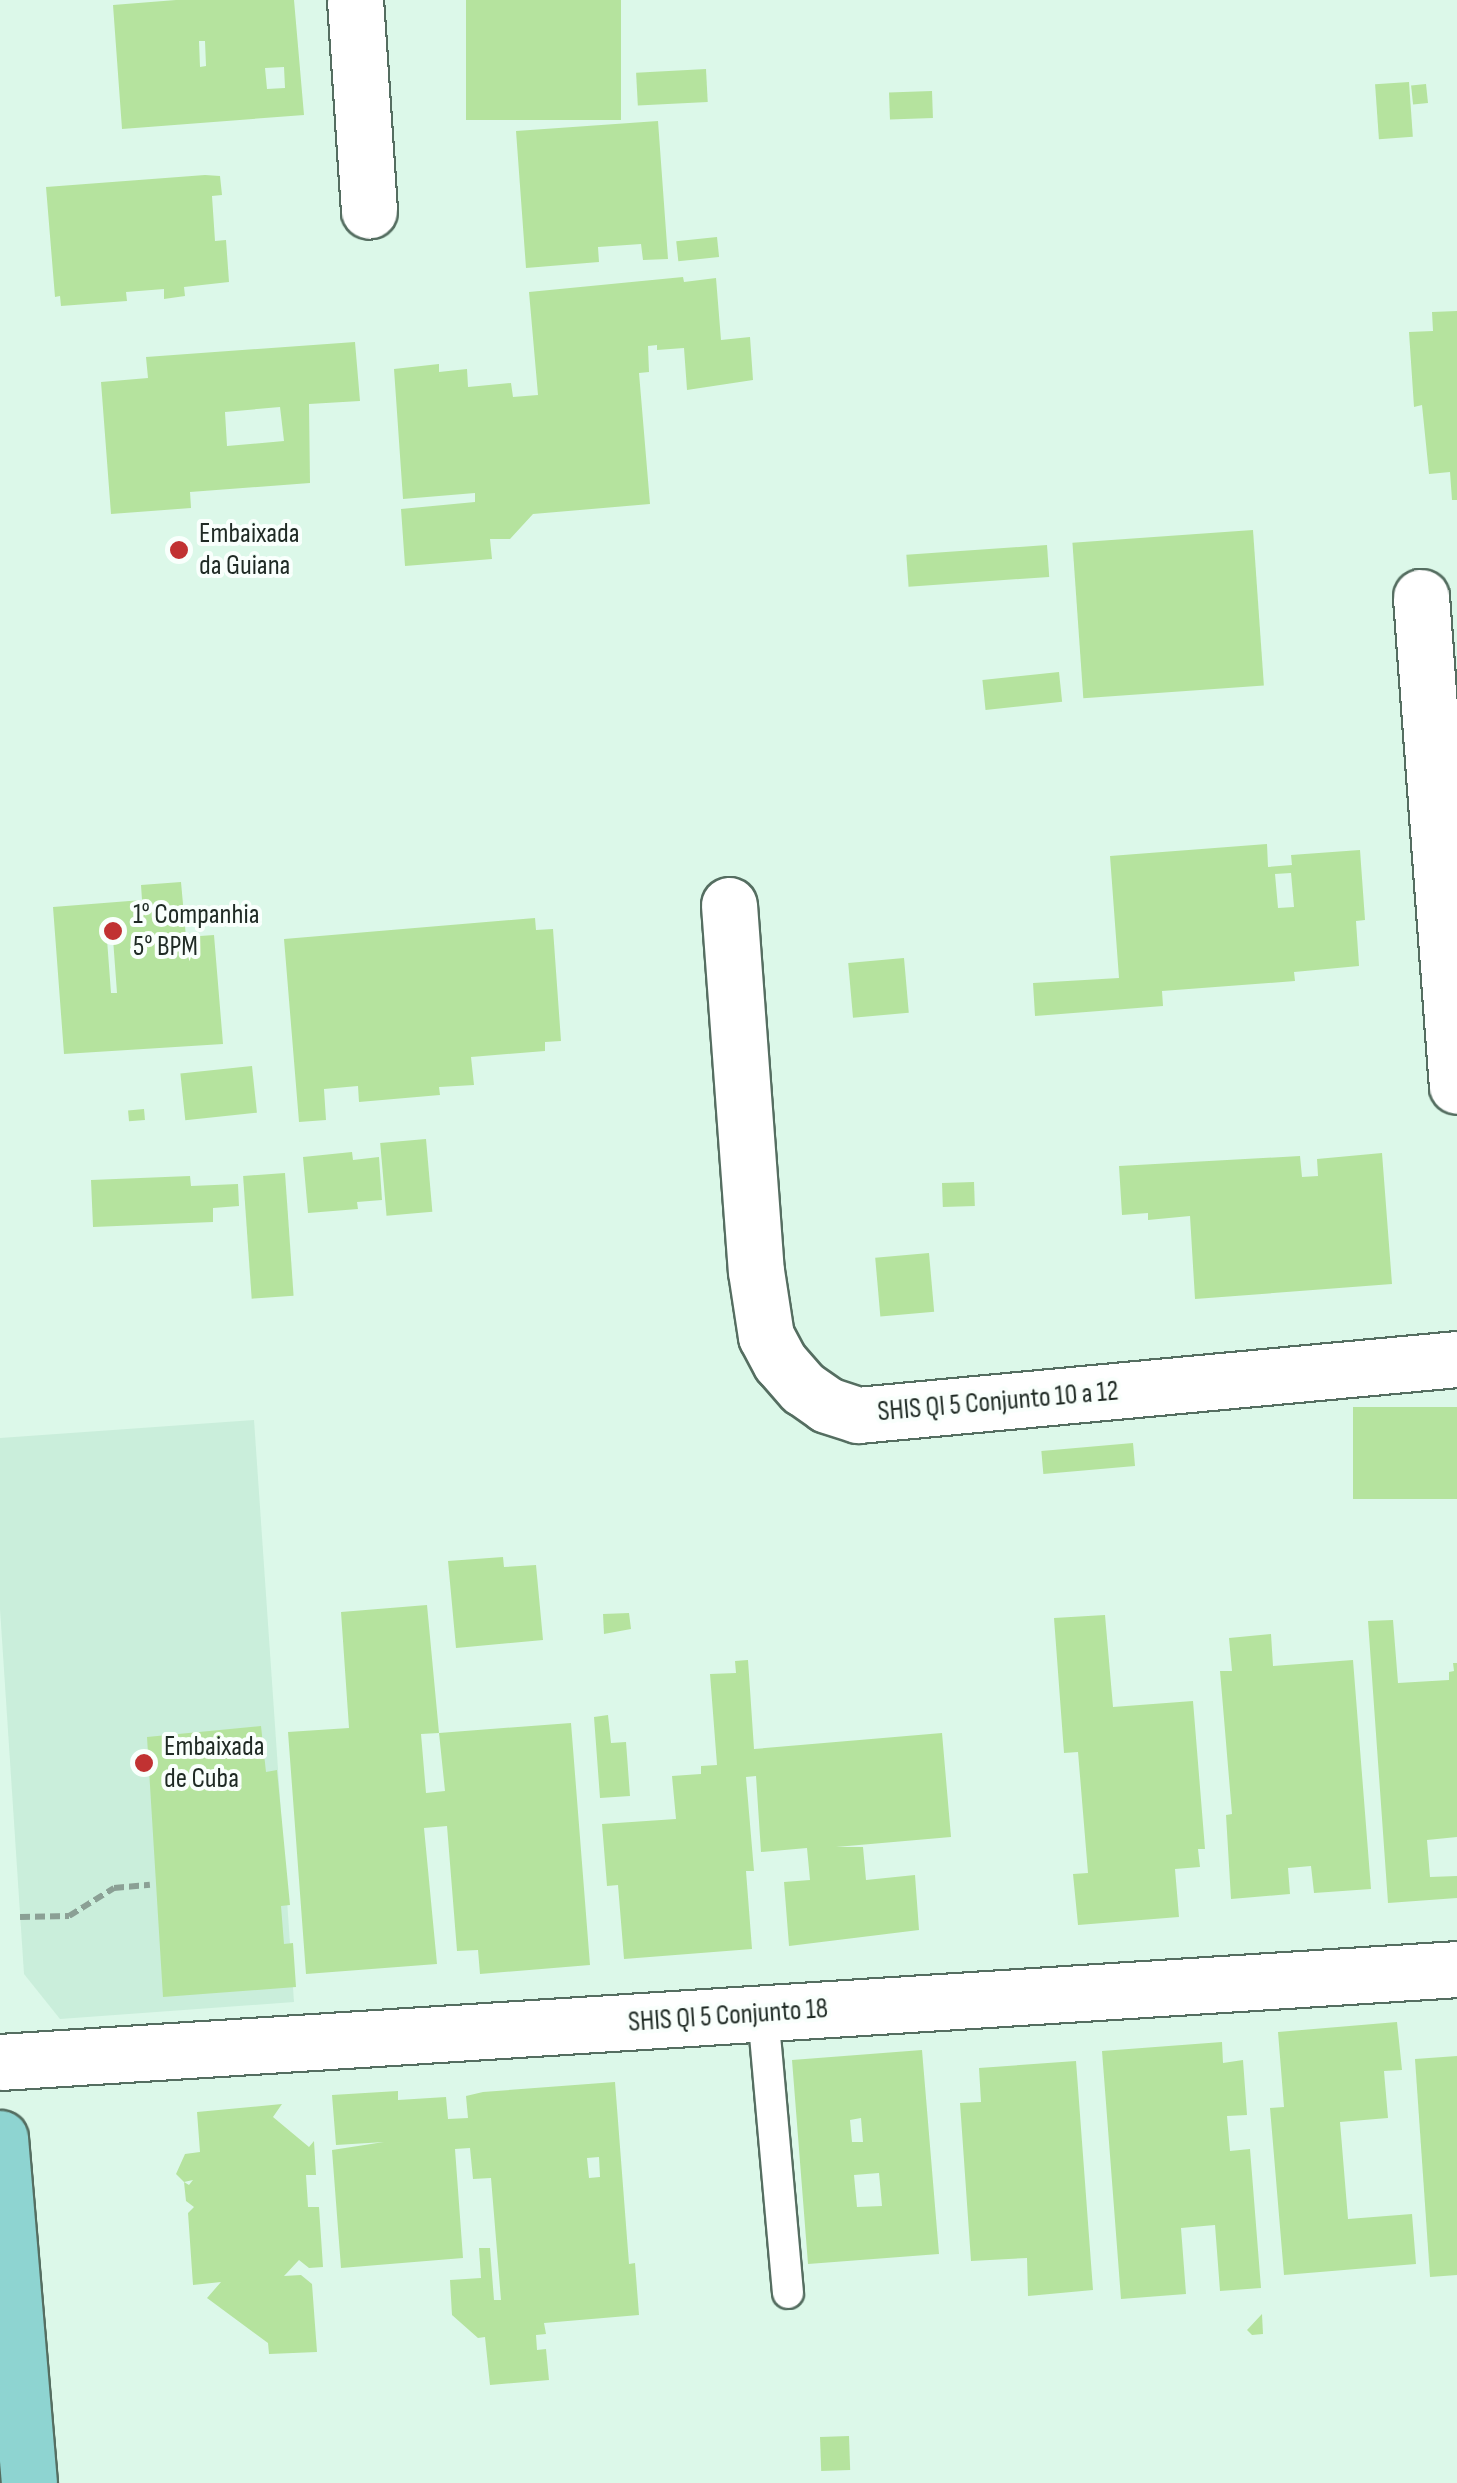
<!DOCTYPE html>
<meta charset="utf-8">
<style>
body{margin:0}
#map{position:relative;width:1457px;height:2483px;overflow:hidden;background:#dcf8e9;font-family:"Sofia Sans Condensed",sans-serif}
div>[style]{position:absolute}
.built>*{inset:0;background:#caeedb}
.building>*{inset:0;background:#b5e39e;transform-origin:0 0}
.path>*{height:6px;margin-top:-3px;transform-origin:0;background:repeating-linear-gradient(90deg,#8ba095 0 10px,transparent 0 15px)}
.roads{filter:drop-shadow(2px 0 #556e61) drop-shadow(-2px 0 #556e61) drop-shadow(0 2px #556e61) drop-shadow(0 -2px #556e61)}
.lane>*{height:30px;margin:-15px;padding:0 15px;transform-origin:15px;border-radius:15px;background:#fff}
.street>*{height:55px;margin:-27.5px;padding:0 27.5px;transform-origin:27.5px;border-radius:27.5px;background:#fff}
.primary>*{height:55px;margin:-27.5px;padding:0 27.5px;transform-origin:27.5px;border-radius:27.5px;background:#8ed4d1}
.dots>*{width:28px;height:28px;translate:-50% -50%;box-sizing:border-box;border:5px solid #f9fffc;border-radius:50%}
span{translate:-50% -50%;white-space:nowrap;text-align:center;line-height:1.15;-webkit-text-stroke:8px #f9fffc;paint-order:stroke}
.poi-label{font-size:28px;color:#1f2a24}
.left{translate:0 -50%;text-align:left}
.street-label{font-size:28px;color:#1f2a24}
</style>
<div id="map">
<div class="built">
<i style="clip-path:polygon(254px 1420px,294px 2002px,60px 2019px,24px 1974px,0 1609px,0 1438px)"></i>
</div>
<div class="building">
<i style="clip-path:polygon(evenodd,176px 0,294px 0,304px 115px,122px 129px,113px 5px,176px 0,199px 41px,205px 41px,206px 66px,200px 67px,199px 41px,176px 0,284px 67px,285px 88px,267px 89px,265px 68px,284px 67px)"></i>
<i style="left:466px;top:0;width:155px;height:120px"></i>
<i style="left:706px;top:69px;width:33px;height:70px;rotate:87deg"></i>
<i style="left:1409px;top:82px;width:55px;height:34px;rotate:86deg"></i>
<i style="left:1426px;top:84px;width:19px;height:15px;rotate:84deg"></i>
<i style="left:932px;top:91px;width:27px;height:43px;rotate:88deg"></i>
<i style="clip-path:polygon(658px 121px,668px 259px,643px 260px,641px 244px,598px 247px,599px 262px,526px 268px,516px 131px)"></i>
<i style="clip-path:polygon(205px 175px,220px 176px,222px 195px,212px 196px,215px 241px,226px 240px,229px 282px,184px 287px,185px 296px,164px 299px,164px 289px,126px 292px,127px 301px,61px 306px,60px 296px,55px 297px,46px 187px)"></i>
<i style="left:717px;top:237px;width:20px;height:41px;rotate:84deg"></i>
<i style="clip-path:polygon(683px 277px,684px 282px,716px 278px,721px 340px,750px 337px,753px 380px,687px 390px,684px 348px,657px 350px,657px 345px,648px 346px,649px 372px,639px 373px,650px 504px,533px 514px,510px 539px,490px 539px,492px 559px,405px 566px,401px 509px,475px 502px,475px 493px,403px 499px,394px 369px,439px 364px,439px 372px,467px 369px,468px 387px,511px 383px,513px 397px,538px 395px,529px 292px)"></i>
<i style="clip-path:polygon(1457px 311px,1457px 500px,1452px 500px,1450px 472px,1429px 474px,1422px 405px,1414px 407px,1409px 332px,1433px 331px,1432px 312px)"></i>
<i style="clip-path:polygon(evenodd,355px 342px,360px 401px,309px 404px,310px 483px,190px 492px,191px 508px,111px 514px,101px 382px,148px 378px,146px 357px,355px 342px,280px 407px,284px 441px,227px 446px,225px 412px,280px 407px)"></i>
<i style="left:1253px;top:530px;width:156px;height:181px;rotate:86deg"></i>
<i style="left:1047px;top:545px;width:32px;height:141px;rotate:86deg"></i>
<i style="left:1059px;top:672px;width:30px;height:77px;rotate:84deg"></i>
<i style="clip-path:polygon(evenodd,1267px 844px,1268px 867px,1292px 865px,1291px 855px,1360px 850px,1365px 920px,1356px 921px,1359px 966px,1294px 972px,1295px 981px,1162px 991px,1163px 1006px,1035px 1016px,1033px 983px,1119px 978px,1110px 856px,1267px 844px,1291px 873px,1294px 907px,1278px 908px,1275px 874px,1291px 873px)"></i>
<i style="clip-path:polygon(evenodd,181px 882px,186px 937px,214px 935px,223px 1044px,64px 1054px,53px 907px,142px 900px,141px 885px,181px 882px,112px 925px,117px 993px,111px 993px,106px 926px,112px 925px)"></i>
<i style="clip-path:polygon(535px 918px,536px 930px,553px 929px,561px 1041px,545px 1042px,545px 1051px,471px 1057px,474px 1085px,439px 1087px,440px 1095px,359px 1102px,358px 1086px,324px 1089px,326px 1120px,299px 1122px,284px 939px)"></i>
<i style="left:904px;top:958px;width:55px;height:56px;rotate:85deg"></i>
<i style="left:252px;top:1066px;width:47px;height:72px;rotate:84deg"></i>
<i style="left:144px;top:1109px;width:11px;height:16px;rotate:85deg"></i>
<i style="left:426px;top:1139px;width:73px;height:46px;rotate:85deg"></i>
<i style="clip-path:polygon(352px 1152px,353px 1160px,379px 1157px,382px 1200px,357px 1202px,358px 1209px,308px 1213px,303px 1157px)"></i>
<i style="clip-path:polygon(1382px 1153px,1392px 1284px,1195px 1299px,1190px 1216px,1148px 1220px,1148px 1213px,1122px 1215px,1119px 1166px,1300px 1156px,1302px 1177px,1318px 1176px,1317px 1159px)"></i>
<i style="left:285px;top:1173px;width:123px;height:42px;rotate:86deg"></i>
<i style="clip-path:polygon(190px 1176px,191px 1186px,238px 1184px,239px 1206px,213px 1208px,213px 1222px,93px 1227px,91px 1180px)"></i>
<i style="left:974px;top:1182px;width:24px;height:32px;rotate:88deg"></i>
<i style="left:929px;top:1253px;width:59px;height:54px;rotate:85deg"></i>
<i style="left:1457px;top:1407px;width:92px;height:104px;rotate:90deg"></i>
<i style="left:1133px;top:1443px;width:23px;height:92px;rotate:85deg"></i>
<i style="clip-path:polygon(503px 1557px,504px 1567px,536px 1565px,543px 1640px,456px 1648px,448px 1561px)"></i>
<i style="clip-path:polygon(evenodd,427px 1605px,439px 1733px,571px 1723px,590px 1965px,480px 1974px,478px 1950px,457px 1951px,447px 1826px,424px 1828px,437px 1964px,306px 1974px,288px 1732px,349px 1728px,341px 1612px,427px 1605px,439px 1733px,445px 1791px,426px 1793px,421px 1734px,439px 1733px)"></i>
<i style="clip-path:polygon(629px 1613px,631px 1629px,604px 1634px,603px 1614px)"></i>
<i style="clip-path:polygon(1105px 1615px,1113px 1707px,1193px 1701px,1205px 1849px,1198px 1849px,1200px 1867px,1175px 1869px,1179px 1917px,1078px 1925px,1073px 1874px,1088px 1873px,1078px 1752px,1064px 1753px,1054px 1618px)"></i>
<i style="clip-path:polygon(1393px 1620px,1398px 1683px,1449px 1680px,1449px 1672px,1454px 1671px,1453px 1663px,1457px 1663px,1457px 1837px,1427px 1840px,1430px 1877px,1457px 1876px,1457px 1898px,1388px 1903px,1368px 1621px)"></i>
<i style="clip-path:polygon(1271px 1634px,1273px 1666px,1353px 1660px,1371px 1889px,1314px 1893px,1311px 1866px,1288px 1868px,1290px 1894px,1231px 1899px,1226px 1815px,1232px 1814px,1220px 1671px,1232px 1671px,1229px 1638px)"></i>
<i style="clip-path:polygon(748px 1660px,754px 1749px,942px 1733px,951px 1837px,836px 1847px,863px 1847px,866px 1880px,915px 1875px,919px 1930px,789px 1946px,784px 1882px,810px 1880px,807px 1848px,761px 1852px,756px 1776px,746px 1777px,754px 1871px,746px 1871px,752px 1949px,624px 1959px,618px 1885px,607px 1886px,602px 1824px,676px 1819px,672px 1776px,701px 1774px,701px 1766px,717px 1765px,710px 1674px,736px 1673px,735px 1661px)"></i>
<i style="clip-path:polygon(608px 1715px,611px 1743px,626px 1742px,630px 1796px,600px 1798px,594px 1717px)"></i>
<i style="clip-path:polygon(261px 1726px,266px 1772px,277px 1770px,290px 1905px,281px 1906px,284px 1944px,293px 1943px,296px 1987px,163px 1997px,147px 1737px)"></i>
<i style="clip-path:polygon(1397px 2022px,1402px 2070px,1384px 2071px,1388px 2118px,1340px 2122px,1348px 2219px,1412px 2214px,1416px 2264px,1284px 2275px,1270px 2108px,1284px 2107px,1278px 2032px)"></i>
<i style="clip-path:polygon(1222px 2042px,1223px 2063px,1243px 2060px,1247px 2115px,1227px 2116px,1230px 2151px,1250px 2149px,1261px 2288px,1220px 2291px,1215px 2225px,1181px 2228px,1186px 2294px,1121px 2299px,1102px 2051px)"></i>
<i style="clip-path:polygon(evenodd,922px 2050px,939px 2254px,808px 2264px,792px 2060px,922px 2050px,861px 2118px,863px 2142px,852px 2142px,850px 2120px,861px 2118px,922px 2050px,879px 2173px,882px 2206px,857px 2207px,854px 2175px,879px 2173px)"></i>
<i style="clip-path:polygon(1457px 2056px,1457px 2275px,1430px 2277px,1415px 2059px)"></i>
<i style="clip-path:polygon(1076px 2061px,1093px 2290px,1028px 2296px,1027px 2258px,971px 2261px,960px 2103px,981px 2102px,979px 2068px)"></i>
<i style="clip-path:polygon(evenodd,615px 2082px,629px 2264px,635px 2263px,639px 2315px,544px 2323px,546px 2334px,536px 2335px,537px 2350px,546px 2349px,549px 2380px,490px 2385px,485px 2337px,478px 2338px,452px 2315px,450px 2280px,481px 2278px,479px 2248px,490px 2248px,494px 2300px,501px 2300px,491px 2178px,473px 2179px,470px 2148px,455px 2149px,463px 2258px,341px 2268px,332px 2150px,384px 2142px,336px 2145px,332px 2095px,398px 2091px,398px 2100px,446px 2097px,448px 2119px,468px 2118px,466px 2096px,483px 2092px,615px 2082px,599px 2157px,600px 2177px,589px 2178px,587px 2158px,599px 2157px)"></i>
<i style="clip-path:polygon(282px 2104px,273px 2117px,309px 2147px,314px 2141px,316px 2175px,306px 2175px,308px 2207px,319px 2207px,323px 2267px,309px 2268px,299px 2260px,284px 2276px,301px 2275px,312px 2284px,317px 2352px,269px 2354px,268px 2343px,207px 2298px,221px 2282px,193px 2285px,188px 2213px,194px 2207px,186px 2201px,184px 2182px,189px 2185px,193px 2180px,184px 2182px,176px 2174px,185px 2154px,200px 2152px,197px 2112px)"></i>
<i style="clip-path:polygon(1262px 2314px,1263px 2334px,1252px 2335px,1247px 2330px)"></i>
<i style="left:849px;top:2436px;width:34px;height:29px;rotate:88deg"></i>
</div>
<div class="path">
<i style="left:20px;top:1917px;width:49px;rotate:-1.2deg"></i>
<i style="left:69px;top:1916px;width:53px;rotate:-31.9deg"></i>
<i style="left:114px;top:1888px;width:36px;rotate:-5deg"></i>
</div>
<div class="roads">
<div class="lane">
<i style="left:763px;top:2013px;width:281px;rotate:84.9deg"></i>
</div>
<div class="street">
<i style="left:355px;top:0;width:211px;rotate:86.2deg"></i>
<i style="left:1421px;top:597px;width:490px;rotate:85.8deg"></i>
<i style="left:729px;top:905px;width:367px;rotate:85.8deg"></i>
<i style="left:756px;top:1271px;width:66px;rotate:81.3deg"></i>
<i style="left:766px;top:1336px;width:30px;rotate:62deg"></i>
<i style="left:780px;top:1362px;width:35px;rotate:49deg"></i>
<i style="left:803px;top:1388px;width:29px;rotate:35deg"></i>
<i style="left:827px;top:1405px;width:33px;rotate:18deg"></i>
<i style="left:858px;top:1415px;width:602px;rotate:-5.34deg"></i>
<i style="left:0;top:2062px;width:1460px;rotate:-3.65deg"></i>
</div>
<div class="primary">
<i style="left:0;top:2138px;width:346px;rotate:85.2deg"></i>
</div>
</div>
<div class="dots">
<i style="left:179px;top:550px;background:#c13232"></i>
<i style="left:113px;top:931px;background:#c13232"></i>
<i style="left:144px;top:1763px;background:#c13232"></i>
</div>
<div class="poi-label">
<span class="left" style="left:199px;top:550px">Embaixada<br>da Guiana</span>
<span class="left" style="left:133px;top:931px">1° Companhia<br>5° BPM</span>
<span class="left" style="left:164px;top:1763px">Embaixada<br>de Cuba</span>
</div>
<div class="street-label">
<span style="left:998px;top:1402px;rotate:-5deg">SHIS QI 5 Conjunto 10 a 12</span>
<span style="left:728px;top:2016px;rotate:-4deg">SHIS QI 5 Conjunto 18</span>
</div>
</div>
